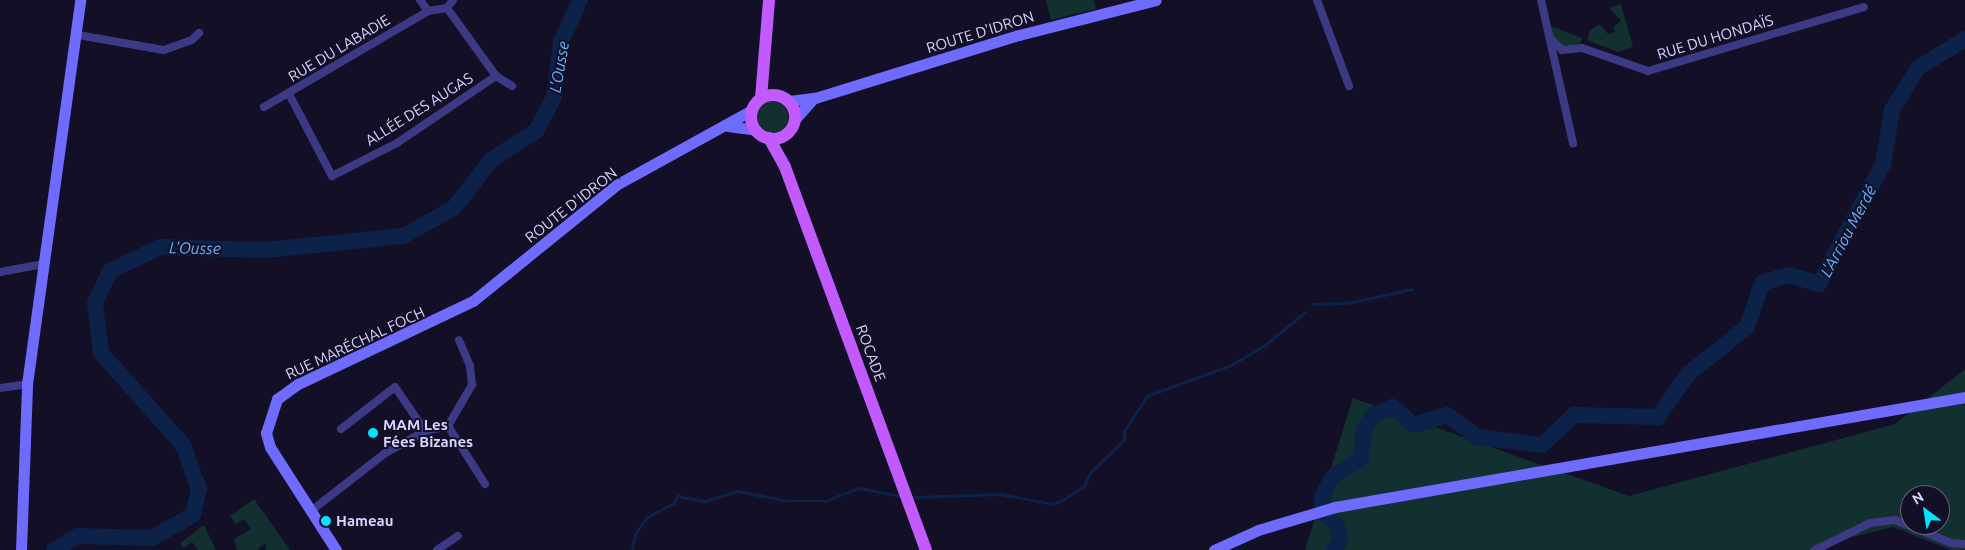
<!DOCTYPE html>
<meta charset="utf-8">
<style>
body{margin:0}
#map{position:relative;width:1965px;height:550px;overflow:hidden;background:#130f26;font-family:Ubuntu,sans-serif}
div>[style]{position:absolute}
.green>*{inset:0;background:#12302f}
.round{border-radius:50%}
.stream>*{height:2.5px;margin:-1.25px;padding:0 1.25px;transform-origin:1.25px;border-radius:1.25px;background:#0c2248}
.river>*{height:16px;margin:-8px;padding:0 8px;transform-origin:8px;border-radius:8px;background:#0c2248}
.street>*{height:8px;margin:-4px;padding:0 4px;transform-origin:4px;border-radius:4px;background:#3d3a85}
.secondary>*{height:11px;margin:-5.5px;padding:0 5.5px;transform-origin:5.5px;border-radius:5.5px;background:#6f6bff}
.primary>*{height:12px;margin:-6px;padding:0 6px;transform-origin:6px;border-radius:6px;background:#c25bff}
.primary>.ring{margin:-6px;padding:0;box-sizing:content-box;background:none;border:12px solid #c25bff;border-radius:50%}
.dots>*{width:14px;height:14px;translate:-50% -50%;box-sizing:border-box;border:2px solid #130f26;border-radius:50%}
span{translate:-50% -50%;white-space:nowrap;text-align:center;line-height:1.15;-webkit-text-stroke:4px #130f26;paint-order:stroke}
.street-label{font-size:15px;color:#d9d4ff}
.poi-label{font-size:15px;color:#d9d4ff;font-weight:700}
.left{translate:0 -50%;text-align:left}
.water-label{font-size:16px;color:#62b6ff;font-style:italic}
.north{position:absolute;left:1900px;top:485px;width:50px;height:50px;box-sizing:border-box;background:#130f26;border:1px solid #625e7d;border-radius:50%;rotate:329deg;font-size:14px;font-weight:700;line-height:20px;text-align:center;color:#d9d4ff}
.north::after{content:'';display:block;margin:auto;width:18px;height:22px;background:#00e5ff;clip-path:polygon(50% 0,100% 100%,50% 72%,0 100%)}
</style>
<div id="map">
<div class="green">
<i style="clip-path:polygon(1046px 0,1094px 0,1096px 9px,1051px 20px)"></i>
<i style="clip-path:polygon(1621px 4px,1633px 47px,1618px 52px,1587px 40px,1590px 30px,1600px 24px,1608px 34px,1615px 32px,1613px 27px,1621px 21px,1609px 8px)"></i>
<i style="clip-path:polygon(1550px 26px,1582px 38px,1580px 44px,1563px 46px,1554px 41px)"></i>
<i class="round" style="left:754px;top:100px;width:34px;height:34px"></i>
<i style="clip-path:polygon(evenodd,1965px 369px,1965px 550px,1951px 550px,1893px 527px,1836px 541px,1820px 550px,1305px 550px,1353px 398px,1629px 496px,1895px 424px,1965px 369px,1910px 495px,1940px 495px,1940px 525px,1910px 525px,1910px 495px)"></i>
<i style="clip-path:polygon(254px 499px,269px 520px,290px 550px,266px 550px,266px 543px,257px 550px,237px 550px,234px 539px,251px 529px,244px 519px,236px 524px,230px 516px)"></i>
<i style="clip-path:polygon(204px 525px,216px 550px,198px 550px,192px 542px,183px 548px,180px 543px)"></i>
</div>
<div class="stream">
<i style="left:1313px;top:304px;width:35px;rotate:-2deg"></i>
<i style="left:1348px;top:303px;width:66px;rotate:-12.3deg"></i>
<i style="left:916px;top:497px;width:84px;rotate:-2deg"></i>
<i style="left:1000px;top:494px;width:55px;rotate:10.5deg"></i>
<i style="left:1054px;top:504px;width:10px;rotate:-24deg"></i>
<i style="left:1063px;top:500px;width:25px;rotate:-34deg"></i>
<i style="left:1084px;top:486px;width:14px;rotate:-65deg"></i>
<i style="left:1090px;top:473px;width:47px;rotate:-44.1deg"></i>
<i style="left:1124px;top:440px;width:9px;rotate:-90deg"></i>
<i style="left:1124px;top:431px;width:42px;rotate:-56.7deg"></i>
<i style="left:1147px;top:396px;width:90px;rotate:-20.3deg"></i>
<i style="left:1231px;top:365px;width:38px;rotate:-30deg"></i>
<i style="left:1264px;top:346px;width:53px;rotate:-39.7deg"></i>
<i style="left:632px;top:550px;width:16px;rotate:-79deg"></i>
<i style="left:635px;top:534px;width:21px;rotate:-55deg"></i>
<i style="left:647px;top:517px;width:30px;rotate:-27deg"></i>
<i style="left:674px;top:503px;width:8px;rotate:-67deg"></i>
<i style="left:677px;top:496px;width:28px;rotate:10deg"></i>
<i style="left:705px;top:501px;width:34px;rotate:-17deg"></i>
<i style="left:738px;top:491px;width:51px;rotate:11.3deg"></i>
<i style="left:788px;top:501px;width:38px"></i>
<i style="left:826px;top:501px;width:35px;rotate:-22deg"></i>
<i style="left:859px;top:488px;width:43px;rotate:10.8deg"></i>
</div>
<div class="river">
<i style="left:54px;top:550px;width:27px;rotate:-31deg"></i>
<i style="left:77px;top:536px;width:75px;rotate:1.5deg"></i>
<i style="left:152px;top:538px;width:47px;rotate:-29.3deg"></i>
<i style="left:193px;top:515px;width:27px;rotate:-77deg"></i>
<i style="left:199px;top:489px;width:47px;rotate:-110deg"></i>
<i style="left:183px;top:445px;width:123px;rotate:-131.7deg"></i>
<i style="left:101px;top:353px;width:50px;rotate:-96.8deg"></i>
<i style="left:95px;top:303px;width:35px;rotate:-65deg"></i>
<i style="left:110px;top:271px;width:55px;rotate:-25.6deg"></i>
<i style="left:160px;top:247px;width:106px;rotate:1.6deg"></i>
<i style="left:266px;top:250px;width:138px;rotate:-5.8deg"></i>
<i style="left:403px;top:236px;width:58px;rotate:-28.8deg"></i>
<i style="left:454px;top:208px;width:61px;rotate:-52.4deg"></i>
<i style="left:491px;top:160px;width:54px;rotate:-32.8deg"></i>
<i style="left:536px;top:131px;width:38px;rotate:-62deg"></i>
<i style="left:554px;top:97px;width:55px;rotate:-82.7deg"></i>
<i style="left:561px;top:42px;width:46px;rotate:-65.7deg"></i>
<i style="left:1334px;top:550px;width:12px;rotate:-59deg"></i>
<i style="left:1340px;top:540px;width:15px;rotate:-101deg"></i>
<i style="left:1337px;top:525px;width:19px;rotate:-137deg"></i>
<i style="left:1323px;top:512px;width:15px;rotate:-94deg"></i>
<i style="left:1322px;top:497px;width:22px;rotate:-63deg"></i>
<i style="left:1332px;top:477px;width:34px;rotate:-32deg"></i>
<i style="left:1361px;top:459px;width:30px;rotate:-84deg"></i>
<i style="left:1364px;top:429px;width:17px;rotate:-57deg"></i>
<i style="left:1373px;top:415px;width:21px;rotate:-23deg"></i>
<i style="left:1392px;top:407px;width:28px;rotate:39deg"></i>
<i style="left:1414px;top:425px;width:34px;rotate:-17deg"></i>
<i style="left:1447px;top:415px;width:37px;rotate:36deg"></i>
<i style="left:1477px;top:437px;width:65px;rotate:7deg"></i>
<i style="left:1542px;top:445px;width:44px;rotate:-43.2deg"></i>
<i style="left:1574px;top:415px;width:84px;rotate:1.4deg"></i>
<i style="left:1658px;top:417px;width:52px;rotate:-55.1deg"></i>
<i style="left:1688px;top:374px;width:75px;rotate:-38.5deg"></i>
<i style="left:1747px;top:327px;width:46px;rotate:-71.2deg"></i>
<i style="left:1762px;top:283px;width:28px;rotate:-17deg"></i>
<i style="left:1789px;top:275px;width:31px;rotate:17deg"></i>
<i style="left:1819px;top:284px;width:136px;rotate:-61.9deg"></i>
<i style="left:1883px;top:164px;width:55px;rotate:-80.5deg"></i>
<i style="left:1892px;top:110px;width:49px;rotate:-58.2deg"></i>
<i style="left:1918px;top:68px;width:55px;rotate:-31.7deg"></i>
</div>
<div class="street">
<i style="left:420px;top:0;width:14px;rotate:54deg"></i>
<i style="left:428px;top:11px;width:19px;rotate:-9deg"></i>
<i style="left:447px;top:8px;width:84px;rotate:54.2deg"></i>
<i style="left:496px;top:76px;width:19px;rotate:32deg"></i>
<i style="left:1317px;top:0;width:92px;rotate:69.6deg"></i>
<i style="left:1541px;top:0;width:147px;rotate:77.4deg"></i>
<i style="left:447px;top:8px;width:10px;rotate:-53deg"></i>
<i style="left:78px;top:35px;width:87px;rotate:9.9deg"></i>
<i style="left:164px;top:50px;width:30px;rotate:-20deg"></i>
<i style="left:192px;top:40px;width:10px;rotate:-45deg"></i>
<i style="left:1550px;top:38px;width:17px;rotate:45deg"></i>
<i style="left:1562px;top:50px;width:20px;rotate:-6deg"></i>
<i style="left:1582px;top:48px;width:70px;rotate:19.2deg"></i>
<i style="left:1648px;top:71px;width:225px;rotate:-16.5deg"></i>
<i style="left:289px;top:94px;width:93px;rotate:62.3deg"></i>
<i style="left:332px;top:176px;width:73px;rotate:-26.9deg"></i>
<i style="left:397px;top:143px;width:120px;rotate:-34.1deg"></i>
<i style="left:264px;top:107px;width:190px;rotate:-30.3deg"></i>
<i style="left:0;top:272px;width:44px;rotate:-10.5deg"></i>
<i style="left:0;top:388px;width:27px;rotate:-8deg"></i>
<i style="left:448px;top:426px;width:69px;rotate:57.5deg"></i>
<i style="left:341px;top:429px;width:68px;rotate:-37.9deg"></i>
<i style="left:395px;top:387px;width:53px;rotate:55.7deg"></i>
<i style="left:311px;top:511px;width:93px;rotate:-38deg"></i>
<i style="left:384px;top:454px;width:47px;rotate:-29.3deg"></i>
<i style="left:425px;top:431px;width:24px;rotate:-12deg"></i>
<i style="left:448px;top:426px;width:48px;rotate:-59.7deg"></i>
<i style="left:472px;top:385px;width:19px;rotate:-96deg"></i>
<i style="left:470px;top:366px;width:28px;rotate:-113deg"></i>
<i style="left:437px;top:550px;width:25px;rotate:-34deg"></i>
<i style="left:1815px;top:550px;width:61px;rotate:-26.1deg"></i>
<i style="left:1870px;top:523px;width:25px;rotate:-7deg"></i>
<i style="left:1895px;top:520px;width:61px;rotate:22.3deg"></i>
<i style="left:1951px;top:543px;width:14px;rotate:4deg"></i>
</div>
<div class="secondary">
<i style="left:789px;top:101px;width:26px;rotate:-7deg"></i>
<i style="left:815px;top:98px;width:214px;rotate:-17.2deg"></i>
<i style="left:1019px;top:35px;width:141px;rotate:-14.3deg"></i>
<i style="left:795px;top:119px;width:25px;rotate:-48deg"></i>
<i style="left:728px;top:126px;width:28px;rotate:8deg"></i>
<i style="left:21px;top:550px;width:166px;rotate:-87.9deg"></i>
<i style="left:27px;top:384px;width:388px;rotate:-82.1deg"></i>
<i style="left:336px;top:550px;width:122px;rotate:-122.7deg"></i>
<i style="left:270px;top:447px;width:15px;rotate:-106deg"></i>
<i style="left:266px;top:433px;width:36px;rotate:-72deg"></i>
<i style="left:277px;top:399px;width:26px;rotate:-36deg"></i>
<i style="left:298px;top:384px;width:194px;rotate:-25.4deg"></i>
<i style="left:473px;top:301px;width:184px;rotate:-39deg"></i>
<i style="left:616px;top:185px;width:155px;rotate:-28.9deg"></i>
<i style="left:1214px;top:550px;width:48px;rotate:-24.4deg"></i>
<i style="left:1258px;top:530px;width:80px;rotate:-16.6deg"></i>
<i style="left:1335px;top:507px;width:640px;rotate:-9.9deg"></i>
</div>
<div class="primary">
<i class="ring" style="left:751px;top:95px;width:32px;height:32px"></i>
<i style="left:761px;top:98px;width:98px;rotate:-85.3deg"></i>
<i style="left:769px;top:138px;width:33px;rotate:61deg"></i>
<i style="left:785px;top:167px;width:408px;rotate:69.8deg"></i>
</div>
<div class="dots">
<i style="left:373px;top:433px;background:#00e5ff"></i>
<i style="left:326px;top:521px;background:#00e5ff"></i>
</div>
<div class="street-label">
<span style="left:980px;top:32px;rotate:-17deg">ROUTE D'IDRON</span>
<span style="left:1715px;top:37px;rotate:-17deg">RUE DU HONDAÏS</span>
<span style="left:339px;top:48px;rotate:-31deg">RUE DU LABADIE</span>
<span style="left:419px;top:109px;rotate:-32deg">ALLÉE DES AUGAS</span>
<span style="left:571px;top:205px;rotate:-38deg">ROUTE D'IDRON</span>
<span style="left:355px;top:343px;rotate:-25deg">RUE MARÉCHAL FOCH</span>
<span style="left:871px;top:353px;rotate:70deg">ROCADE</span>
</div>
<div class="poi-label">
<span class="left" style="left:383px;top:433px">MAM Les<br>Fées Bizanes</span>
<span class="left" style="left:336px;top:521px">Hameau</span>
</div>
<div class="water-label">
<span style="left:559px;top:67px;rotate:-80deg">L'Ousse</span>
<span style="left:1848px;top:231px;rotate:-62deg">L'Arriou Merdé</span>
<span style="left:195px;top:248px;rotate:1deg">L'Ousse</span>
</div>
<div class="north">N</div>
</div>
